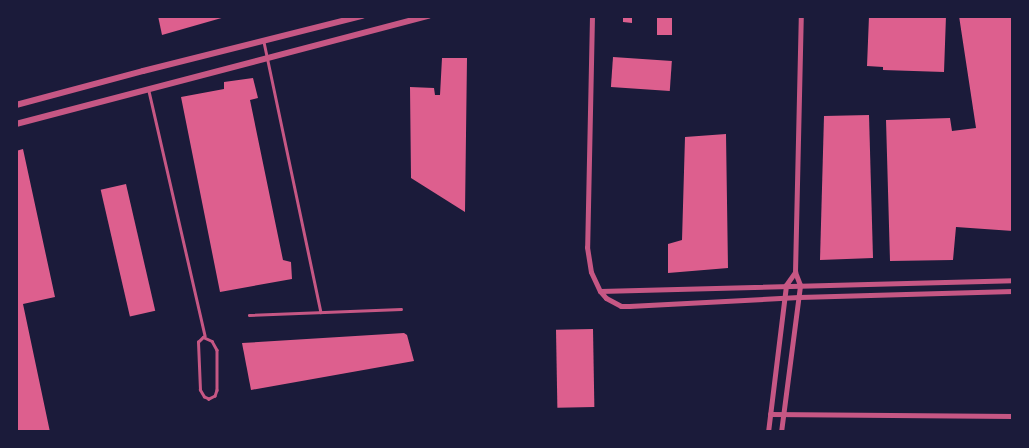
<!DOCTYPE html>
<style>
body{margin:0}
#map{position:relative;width:1029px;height:448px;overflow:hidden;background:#1b1b3a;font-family:"Public Sans",sans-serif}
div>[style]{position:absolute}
.building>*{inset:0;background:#dd5f8e;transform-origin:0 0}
.service>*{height:2.5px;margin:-1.25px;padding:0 1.25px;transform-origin:1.25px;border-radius:1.25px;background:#c65784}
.minor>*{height:5px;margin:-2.5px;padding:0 2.5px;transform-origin:2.5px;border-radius:2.5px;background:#c65784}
.tertiary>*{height:6px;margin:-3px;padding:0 3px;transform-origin:3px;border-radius:3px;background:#c65784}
span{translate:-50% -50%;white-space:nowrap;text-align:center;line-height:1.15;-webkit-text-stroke:4px #1b1b3a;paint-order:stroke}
.frame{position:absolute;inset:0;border:18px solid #1b1b3a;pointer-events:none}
</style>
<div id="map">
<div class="building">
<i style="clip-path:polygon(158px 16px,225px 16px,225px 17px,162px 35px)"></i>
<i style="clip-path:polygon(623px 16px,632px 16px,632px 23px,623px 22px)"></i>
<i style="left:657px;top:16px;width:15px;height:19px"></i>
<i style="clip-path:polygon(869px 16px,946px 16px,944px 72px,883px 70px,883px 67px,867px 66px)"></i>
<i style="clip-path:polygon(959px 16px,1013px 16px,1013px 231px,956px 227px,953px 260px,890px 261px,886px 120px,950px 118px,952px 131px,976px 128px)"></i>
<i style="left:613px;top:57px;width:59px;height:30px;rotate:4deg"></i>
<i style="clip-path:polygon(442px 58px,467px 58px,465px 212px,411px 178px,410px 87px,434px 88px,435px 95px,440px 95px)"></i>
<i style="clip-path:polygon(253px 78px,258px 98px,250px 100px,283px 260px,291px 262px,292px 279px,220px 292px,181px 97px,224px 89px,224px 82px)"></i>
<i style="clip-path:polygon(869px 115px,873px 258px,820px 260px,824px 116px)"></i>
<i style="clip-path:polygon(726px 134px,728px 268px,668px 273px,668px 244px,682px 240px,685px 137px)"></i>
<i style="clip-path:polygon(23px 149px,55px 297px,23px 304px,50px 432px,16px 432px,16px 151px)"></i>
<i style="left:126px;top:184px;width:130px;height:26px;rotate:77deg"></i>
<i style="left:593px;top:329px;width:78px;height:37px;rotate:89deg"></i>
<i style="clip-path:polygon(404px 333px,407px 335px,414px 361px,251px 390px,242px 343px)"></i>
</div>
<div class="service">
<i style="left:264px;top:42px;width:276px;rotate:78.1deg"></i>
<i style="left:149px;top:91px;width:251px;rotate:77.1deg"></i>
<i style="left:249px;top:315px;width:152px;rotate:-2.3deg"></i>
<i style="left:203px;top:337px;width:10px;rotate:24deg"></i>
<i style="left:212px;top:341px;width:10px;rotate:61deg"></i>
<i style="left:217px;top:350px;width:40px;rotate:90deg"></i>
<i style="left:217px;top:390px;width:6px;rotate:108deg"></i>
<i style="left:215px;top:396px;width:7px;rotate:153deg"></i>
<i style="left:209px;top:399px;width:5px;rotate:-158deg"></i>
<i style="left:204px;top:397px;width:8px;rotate:-120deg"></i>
<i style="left:200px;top:390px;width:48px;rotate:-92.4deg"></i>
<i style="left:198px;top:342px;width:7px;rotate:-45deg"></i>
</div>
<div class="minor">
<i style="left:592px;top:16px;width:231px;rotate:91.2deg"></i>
<i style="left:587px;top:247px;width:25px;rotate:81deg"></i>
<i style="left:591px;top:272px;width:21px;rotate:65deg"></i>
<i style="left:600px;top:291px;width:9px;rotate:49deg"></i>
<i style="left:606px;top:298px;width:17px;rotate:28deg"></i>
<i style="left:621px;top:306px;width:8px"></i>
<i style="left:629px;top:306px;width:170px;rotate:-3deg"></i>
<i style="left:799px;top:297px;width:214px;rotate:-1.6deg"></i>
<i style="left:600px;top:291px;width:413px;rotate:-1.5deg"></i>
<i style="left:770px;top:414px;width:243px;rotate:0.5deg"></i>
<i style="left:768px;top:432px;width:148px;rotate:-83deg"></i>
<i style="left:786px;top:285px;width:16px;rotate:-55deg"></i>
<i style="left:781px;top:432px;width:148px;rotate:-82.6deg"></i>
<i style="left:800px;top:285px;width:14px;rotate:-111deg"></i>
<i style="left:795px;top:272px;width:256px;rotate:-88.7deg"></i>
</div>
<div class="tertiary">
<i style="left:16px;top:105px;width:131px;rotate:-15deg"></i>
<i style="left:143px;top:71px;width:226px;rotate:-14.1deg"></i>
<i style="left:16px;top:124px;width:427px;rotate:-14.7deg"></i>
</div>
<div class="frame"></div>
</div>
